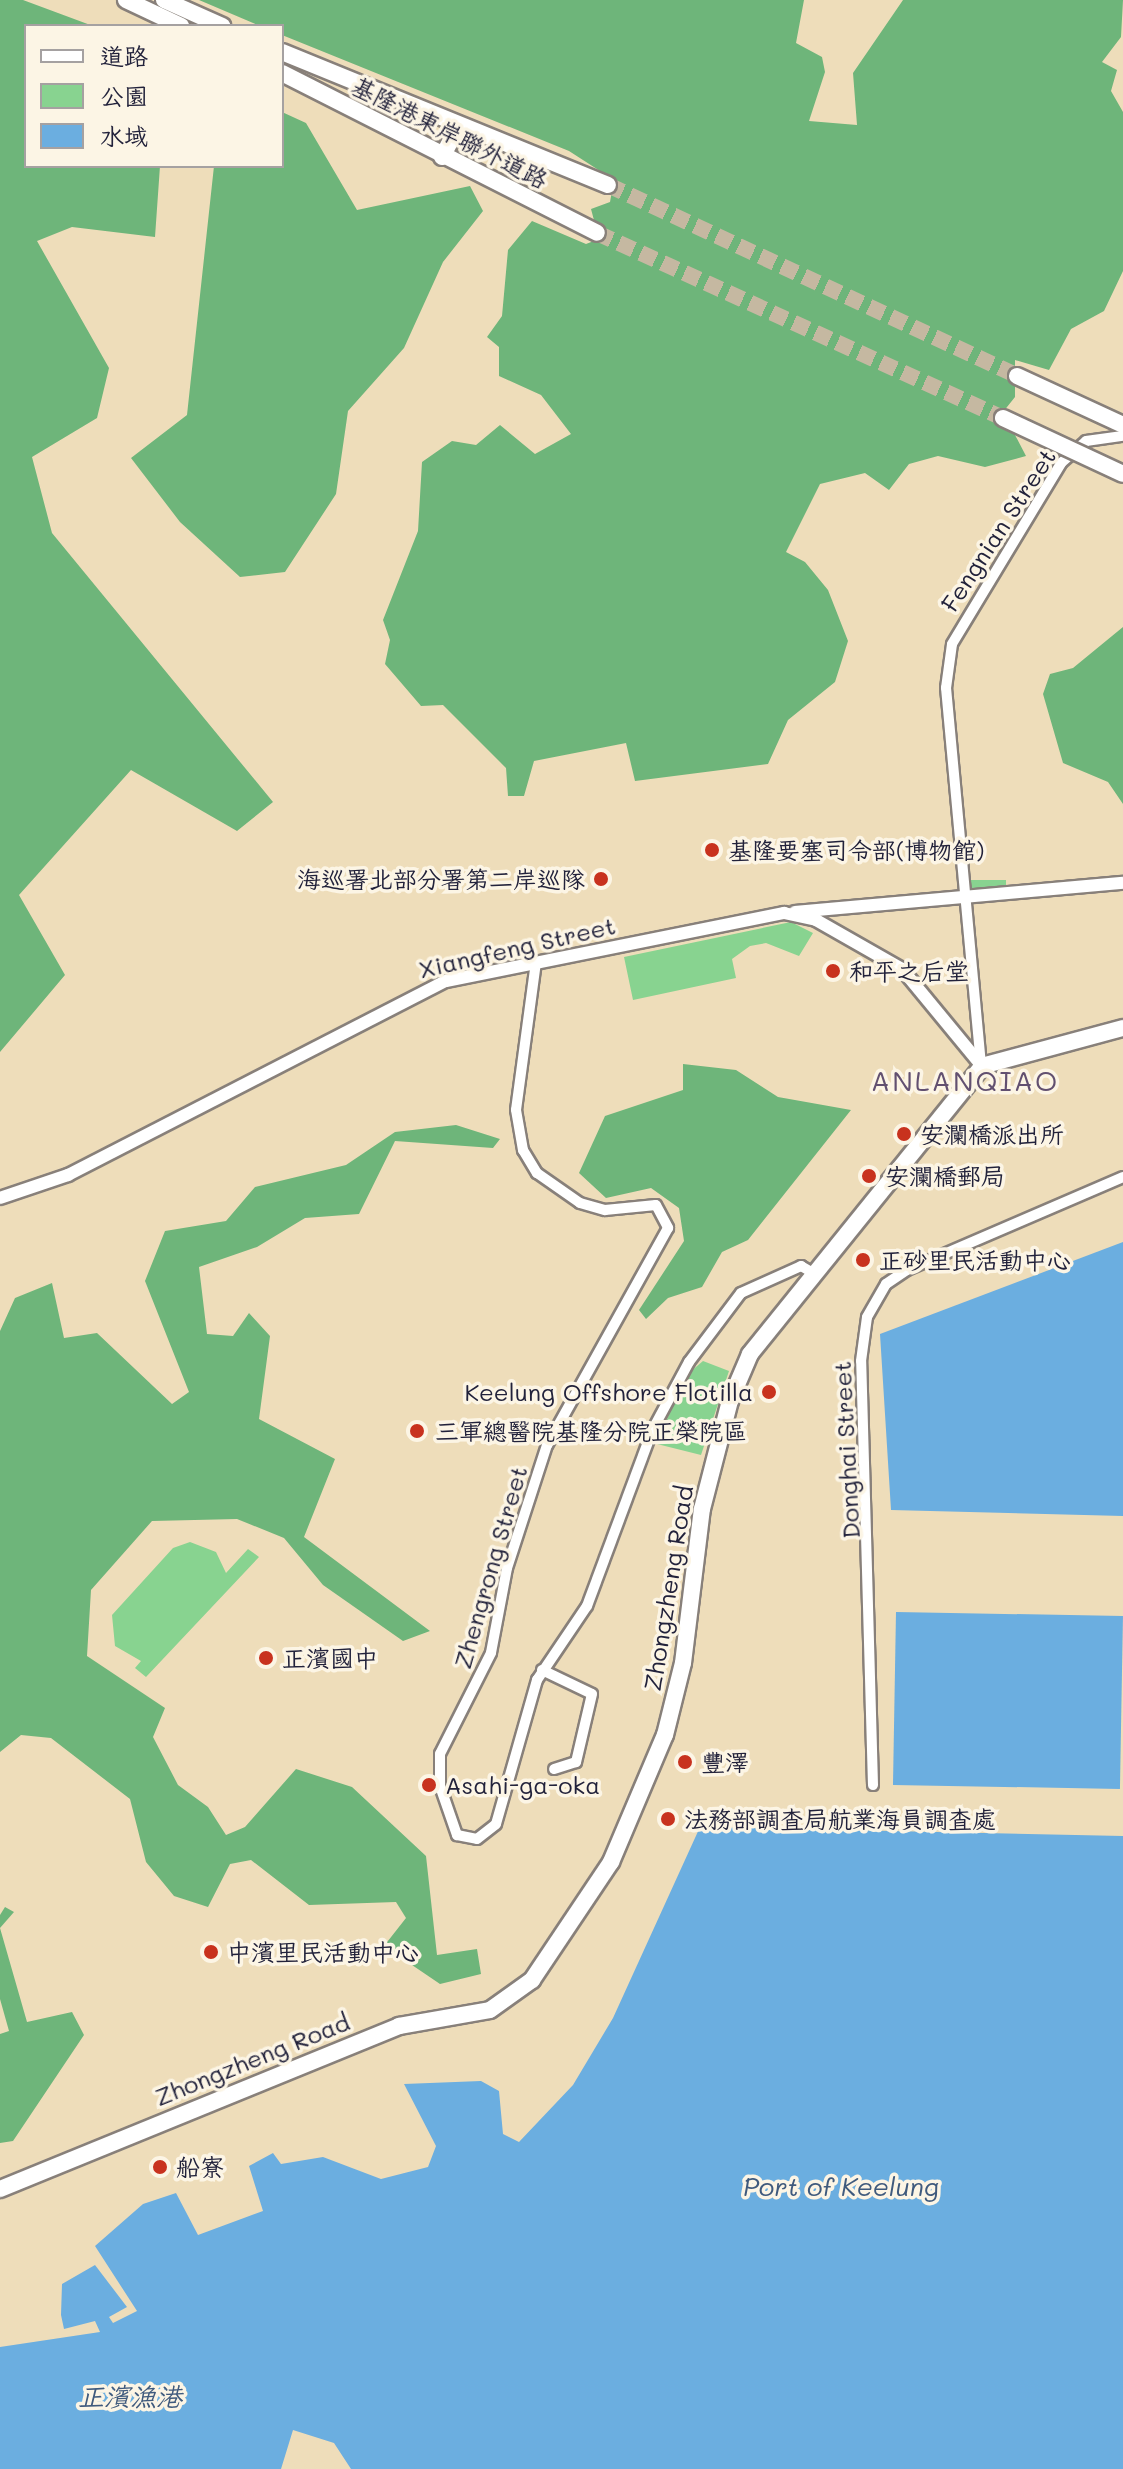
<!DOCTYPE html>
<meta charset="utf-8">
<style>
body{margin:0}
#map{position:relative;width:1123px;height:2469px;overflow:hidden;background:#eeddba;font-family:Mali,"LXGW WenKai TC",sans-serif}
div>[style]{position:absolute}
.green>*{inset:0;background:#88d390;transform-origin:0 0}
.forest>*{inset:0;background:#6eb57a}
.water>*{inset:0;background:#6baee0;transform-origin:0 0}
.trunk-tunnel>*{height:16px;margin-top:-8px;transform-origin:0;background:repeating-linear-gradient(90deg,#c5b8a1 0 16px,transparent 0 24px)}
.roads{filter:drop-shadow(2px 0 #88807a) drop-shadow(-2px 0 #88807a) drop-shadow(0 2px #88807a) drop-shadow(0 -2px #88807a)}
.minor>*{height:10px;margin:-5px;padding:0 5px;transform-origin:5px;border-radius:5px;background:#fff}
.tertiary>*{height:12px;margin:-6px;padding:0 6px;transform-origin:6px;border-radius:6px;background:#fff}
.primary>*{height:16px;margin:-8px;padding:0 8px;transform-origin:8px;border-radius:8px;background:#fff}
.trunk>*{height:16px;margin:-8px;padding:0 8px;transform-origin:8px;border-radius:8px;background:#fff}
.bridges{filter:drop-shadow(2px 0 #88807a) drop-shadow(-2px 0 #88807a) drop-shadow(0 2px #88807a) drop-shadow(0 -2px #88807a)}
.trunk-bridge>*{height:16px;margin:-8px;padding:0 8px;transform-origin:8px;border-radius:8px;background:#fff}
.dots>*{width:22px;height:22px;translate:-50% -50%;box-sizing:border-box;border:4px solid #fcf5e5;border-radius:50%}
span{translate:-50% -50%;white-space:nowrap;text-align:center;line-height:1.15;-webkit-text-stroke:7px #fcf5e5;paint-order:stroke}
.street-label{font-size:24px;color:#22223b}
.poi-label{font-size:24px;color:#22223b}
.left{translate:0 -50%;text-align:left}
.right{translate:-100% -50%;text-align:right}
.water-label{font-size:26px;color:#3f5a7d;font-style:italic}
.quarter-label{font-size:28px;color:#625070;letter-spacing:2px}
.legend{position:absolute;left:24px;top:24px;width:260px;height:144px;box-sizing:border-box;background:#fcf5e5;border:2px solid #a5a1a1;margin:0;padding:10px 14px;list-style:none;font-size:24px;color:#22223b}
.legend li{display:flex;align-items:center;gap:16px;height:40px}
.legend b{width:40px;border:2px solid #a5a1a1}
</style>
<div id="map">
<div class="green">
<i style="left:1006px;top:880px;width:9px;height:35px;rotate:90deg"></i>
<i style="clip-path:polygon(791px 922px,813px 933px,799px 956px,766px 943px,750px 946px,732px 959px,736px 978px,633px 1000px,624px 957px)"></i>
<i style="clip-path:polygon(703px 1361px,729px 1371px,701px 1455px,657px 1444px,684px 1377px)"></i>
<i style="clip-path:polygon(190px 1542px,216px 1552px,226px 1573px,248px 1549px,259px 1557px,146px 1677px,135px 1668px,141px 1661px,115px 1646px,112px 1615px,173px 1548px)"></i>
</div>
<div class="forest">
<i style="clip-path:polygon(0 0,23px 0,93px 26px,26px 26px,26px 166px,160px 166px,155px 237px,72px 227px,37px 241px,109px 368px,97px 418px,32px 457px,52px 533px,273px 802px,237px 831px,131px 770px,19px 895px,65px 975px,0 1052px)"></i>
<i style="clip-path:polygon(199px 0,804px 0,796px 43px,822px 57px,825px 72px,809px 121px,857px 125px,853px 73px,903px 0,1123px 0,1121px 37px,1102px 62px,1117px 70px,1111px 91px,1123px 112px,1123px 271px,1104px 311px,1071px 329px,1049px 370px,1015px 360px,1015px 397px,1003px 412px,1026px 456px,985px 467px,938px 456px,909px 464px,889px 490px,865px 473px,820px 484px,786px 552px,805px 562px,828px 590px,848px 641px,835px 682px,788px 720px,768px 764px,635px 781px,626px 743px,534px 761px,524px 796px,508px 796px,506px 768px,443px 705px,421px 706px,385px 664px,390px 640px,383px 620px,418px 531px,422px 462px,452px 441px,476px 445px,500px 425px,535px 454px,571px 434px,541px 395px,499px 376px,499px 347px,487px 337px,502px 316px,508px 250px,532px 221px,586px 244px,599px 239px,591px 209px,610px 202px,614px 180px,569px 151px,282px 35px,282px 26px,260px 26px)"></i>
<i style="clip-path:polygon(282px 112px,306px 123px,357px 210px,470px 186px,483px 211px,443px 262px,404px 348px,348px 411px,336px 494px,285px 572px,240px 577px,180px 522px,131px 458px,187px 415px,214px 166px,282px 166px)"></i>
<i style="clip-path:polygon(1123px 627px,1123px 804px,1108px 782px,1063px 763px,1043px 694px,1050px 674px,1073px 668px)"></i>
<i style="clip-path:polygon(683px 1064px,736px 1070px,778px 1097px,851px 1110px,748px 1240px,722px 1252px,702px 1287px,668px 1298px,646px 1319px,639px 1310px,684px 1241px,679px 1208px,651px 1188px,606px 1198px,579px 1173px,605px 1116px,683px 1090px)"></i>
<i style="clip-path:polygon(456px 1125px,500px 1139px,493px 1148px,395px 1141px,359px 1214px,305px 1218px,257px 1247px,199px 1267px,207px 1334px,233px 1336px,249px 1313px,270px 1336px,259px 1419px,335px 1459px,304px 1537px,430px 1631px,403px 1641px,323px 1585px,284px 1538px,237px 1519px,152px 1521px,91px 1590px,87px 1656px,165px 1708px,153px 1737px,178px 1785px,208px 1807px,226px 1835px,245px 1827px,296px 1769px,352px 1787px,426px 1856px,437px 1955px,477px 1949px,481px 1974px,440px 1984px,384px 1946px,406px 1918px,396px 1902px,309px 1905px,251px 1860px,230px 1864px,208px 1907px,174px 1896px,146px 1862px,130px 1799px,51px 1738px,21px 1735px,0 1752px,0 1331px,15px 1298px,52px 1283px,64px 1338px,97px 1333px,172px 1404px,189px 1392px,145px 1281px,165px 1231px,226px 1221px,255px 1187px,346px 1165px,395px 1132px)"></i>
<i style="clip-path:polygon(5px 1907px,14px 1912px,0 1928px,27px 2022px,72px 2012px,84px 2035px,13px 2141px,0 2143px,0 2034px,9px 2031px,0 1999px,0 1915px)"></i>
</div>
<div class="water">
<i style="clip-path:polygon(1123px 1242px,1123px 1516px,891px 1510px,880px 1334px)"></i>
<i style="left:896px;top:1612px;width:227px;height:173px;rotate:1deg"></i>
<i style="clip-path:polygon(700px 1827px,1123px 1836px,1123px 2469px,351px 2469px,334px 2443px,293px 2430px,281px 2469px,0 2469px,0 2347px,100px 2332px,95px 2321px,64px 2329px,61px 2315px,62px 2284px,95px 2265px,127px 2307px,109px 2317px,113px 2323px,137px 2311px,95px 2246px,143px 2204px,176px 2193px,198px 2235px,263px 2211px,249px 2166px,273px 2153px,281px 2164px,323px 2157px,381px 2179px,428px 2167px,436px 2146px,404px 2084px,481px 2081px,499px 2091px,503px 2134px,519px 2142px,573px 2085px,613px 2018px)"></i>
</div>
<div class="trunk-tunnel">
<i style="left:608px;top:185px;width:451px;rotate:25deg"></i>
<i style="left:597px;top:233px;width:446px;rotate:24.5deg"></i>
</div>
<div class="roads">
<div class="minor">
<i style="left:536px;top:962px;width:149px;rotate:97.7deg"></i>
<i style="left:516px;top:1110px;width:41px;rotate:80.1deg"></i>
<i style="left:523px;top:1150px;width:27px;rotate:59deg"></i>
<i style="left:537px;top:1173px;width:52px;rotate:34.9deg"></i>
<i style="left:580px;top:1203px;width:26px;rotate:16deg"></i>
<i style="left:605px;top:1210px;width:51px;rotate:-5.6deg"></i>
<i style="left:656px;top:1205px;width:26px;rotate:62deg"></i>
<i style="left:668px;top:1228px;width:248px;rotate:119.1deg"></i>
<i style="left:547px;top:1445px;width:129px;rotate:108deg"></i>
<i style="left:507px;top:1568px;width:86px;rotate:100.7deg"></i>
<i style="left:491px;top:1653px;width:113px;rotate:116.8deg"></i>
<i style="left:440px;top:1754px;width:32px;rotate:90deg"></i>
<i style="left:440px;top:1786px;width:52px;rotate:70.9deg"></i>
<i style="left:457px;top:1835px;width:20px;rotate:11deg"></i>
<i style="left:477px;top:1839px;width:24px;rotate:-38deg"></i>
<i style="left:496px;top:1824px;width:150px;rotate:-74.1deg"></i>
<i style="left:537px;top:1680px;width:89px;rotate:-56deg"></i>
<i style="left:587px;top:1606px;width:189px;rotate:-69.6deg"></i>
<i style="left:653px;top:1429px;width:76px;rotate:-61.8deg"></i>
<i style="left:689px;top:1362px;width:86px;rotate:-53deg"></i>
<i style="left:741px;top:1293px;width:66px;rotate:-24.2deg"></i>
<i style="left:801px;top:1266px;width:14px;rotate:30deg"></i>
<i style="left:981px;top:1065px;width:379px;rotate:-95.3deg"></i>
<i style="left:946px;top:688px;width:44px;rotate:-82.2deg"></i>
<i style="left:952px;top:644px;width:211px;rotate:-58.9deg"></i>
<i style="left:1061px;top:463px;width:33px;rotate:-41deg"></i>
<i style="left:1086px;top:441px;width:37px;rotate:-8deg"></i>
<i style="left:542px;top:1670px;width:55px;rotate:25.6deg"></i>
<i style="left:592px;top:1694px;width:70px;rotate:103.2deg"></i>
<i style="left:576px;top:1762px;width:23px;rotate:162deg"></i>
<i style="left:873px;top:1785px;width:424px;rotate:-91.6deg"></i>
<i style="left:861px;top:1361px;width:44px;rotate:-82.2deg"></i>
<i style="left:867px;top:1317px;width:38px;rotate:-60deg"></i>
<i style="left:886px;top:1284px;width:25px;rotate:-34deg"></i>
<i style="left:907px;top:1270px;width:235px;rotate:-23.3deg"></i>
</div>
<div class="tertiary">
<i style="left:795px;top:912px;width:329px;rotate:-5.1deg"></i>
<i style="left:0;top:1198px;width:72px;rotate:-18.7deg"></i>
<i style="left:68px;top:1175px;width:425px;rotate:-27.2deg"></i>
<i style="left:446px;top:981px;width:345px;rotate:-11.4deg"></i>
<i style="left:784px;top:913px;width:33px;rotate:12deg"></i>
<i style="left:816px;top:920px;width:99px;rotate:29.7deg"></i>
<i style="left:902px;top:969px;width:126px;rotate:50.5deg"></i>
</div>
<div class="primary">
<i style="left:0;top:2189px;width:431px;rotate:-22.2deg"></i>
<i style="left:399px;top:2026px;width:92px;rotate:-10deg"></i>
<i style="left:490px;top:2010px;width:52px;rotate:-35.5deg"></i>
<i style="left:532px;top:1980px;width:142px;rotate:-56.2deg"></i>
<i style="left:611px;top:1862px;width:138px;rotate:-67deg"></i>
<i style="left:665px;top:1735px;width:74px;rotate:-76deg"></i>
<i style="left:683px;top:1663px;width:155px;rotate:-83deg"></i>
<i style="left:702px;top:1509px;width:112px;rotate:-75.5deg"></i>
<i style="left:730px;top:1401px;width:51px;rotate:-66.9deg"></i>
<i style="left:750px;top:1354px;width:370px;rotate:-51.1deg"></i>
<i style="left:982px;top:1066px;width:146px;rotate:-15.1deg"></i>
</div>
<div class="trunk">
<i style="left:126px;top:0;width:61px;rotate:25.3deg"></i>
<i style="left:164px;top:0;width:64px;rotate:24.1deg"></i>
<i style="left:282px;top:52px;width:352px;rotate:22.2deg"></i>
<i style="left:282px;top:73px;width:353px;rotate:26.9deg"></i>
<i style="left:442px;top:157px;width:36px;rotate:-62deg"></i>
<i style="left:1017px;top:376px;width:117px;rotate:24.8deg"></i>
</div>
</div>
<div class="bridges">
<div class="trunk-bridge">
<i style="left:1003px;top:418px;width:132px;rotate:25deg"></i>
</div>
</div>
<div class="dots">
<i style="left:712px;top:850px;background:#c8321e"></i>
<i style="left:601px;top:879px;background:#c8321e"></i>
<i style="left:833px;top:971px;background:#c8321e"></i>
<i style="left:904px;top:1134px;background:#c8321e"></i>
<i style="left:869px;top:1176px;background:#c8321e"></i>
<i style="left:863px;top:1260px;background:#c8321e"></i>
<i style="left:769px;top:1392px;background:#c8321e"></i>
<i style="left:417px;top:1431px;background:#c8321e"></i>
<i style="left:266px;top:1658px;background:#c8321e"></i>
<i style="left:685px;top:1762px;background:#c8321e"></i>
<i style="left:429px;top:1785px;background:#c8321e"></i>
<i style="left:668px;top:1819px;background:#c8321e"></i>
<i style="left:211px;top:1952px;background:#c8321e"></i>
<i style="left:160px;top:2167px;background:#c8321e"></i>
</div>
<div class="street-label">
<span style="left:450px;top:132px;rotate:27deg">基隆港東岸聯外道路</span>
<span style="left:998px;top:530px;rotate:-57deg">Fengnian Street</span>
<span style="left:517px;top:947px;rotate:-13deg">Xiangfeng Street</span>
<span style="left:846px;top:1450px;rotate:-93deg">Donghai Street</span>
<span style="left:490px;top:1567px;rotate:-74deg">Zhengrong Street</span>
<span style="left:668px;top:1588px;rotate:-81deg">Zhongzheng Road</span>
<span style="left:252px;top:2059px;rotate:-22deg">Zhongzheng Road</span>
</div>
<div class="poi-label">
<span class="left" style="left:728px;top:850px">基隆要塞司令部(博物館)</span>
<span class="right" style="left:585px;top:879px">海巡署北部分署第二岸巡隊</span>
<span class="left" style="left:849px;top:971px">和平之后堂</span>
<span class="left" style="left:920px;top:1134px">安瀾橋派出所</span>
<span class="left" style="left:885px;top:1176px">安瀾橋郵局</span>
<span class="left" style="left:879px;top:1260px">正砂里民活動中心</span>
<span class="right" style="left:753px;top:1392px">Keelung Offshore Flotilla</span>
<span class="left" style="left:435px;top:1431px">三軍總醫院基隆分院正榮院區</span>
<span class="left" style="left:282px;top:1658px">正濱國中</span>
<span class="left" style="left:701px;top:1762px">豐澤</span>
<span class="left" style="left:445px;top:1785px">Asahi-ga-oka</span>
<span class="left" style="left:684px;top:1819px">法務部調查局航業海員調查處</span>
<span class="left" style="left:227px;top:1952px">中濱里民活動中心</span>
<span class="left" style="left:176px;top:2167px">船寮</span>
</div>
<div class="water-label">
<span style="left:841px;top:2187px">Port of Keelung</span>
<span style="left:130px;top:2397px">正濱漁港</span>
</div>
<div class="quarter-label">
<span style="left:965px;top:1080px">ANLANQIAO</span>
</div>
<ul class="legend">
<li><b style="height:10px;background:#fff"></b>道路</li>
<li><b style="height:22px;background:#88d390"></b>公園</li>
<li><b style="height:22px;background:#6baee0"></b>水域</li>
</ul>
</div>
